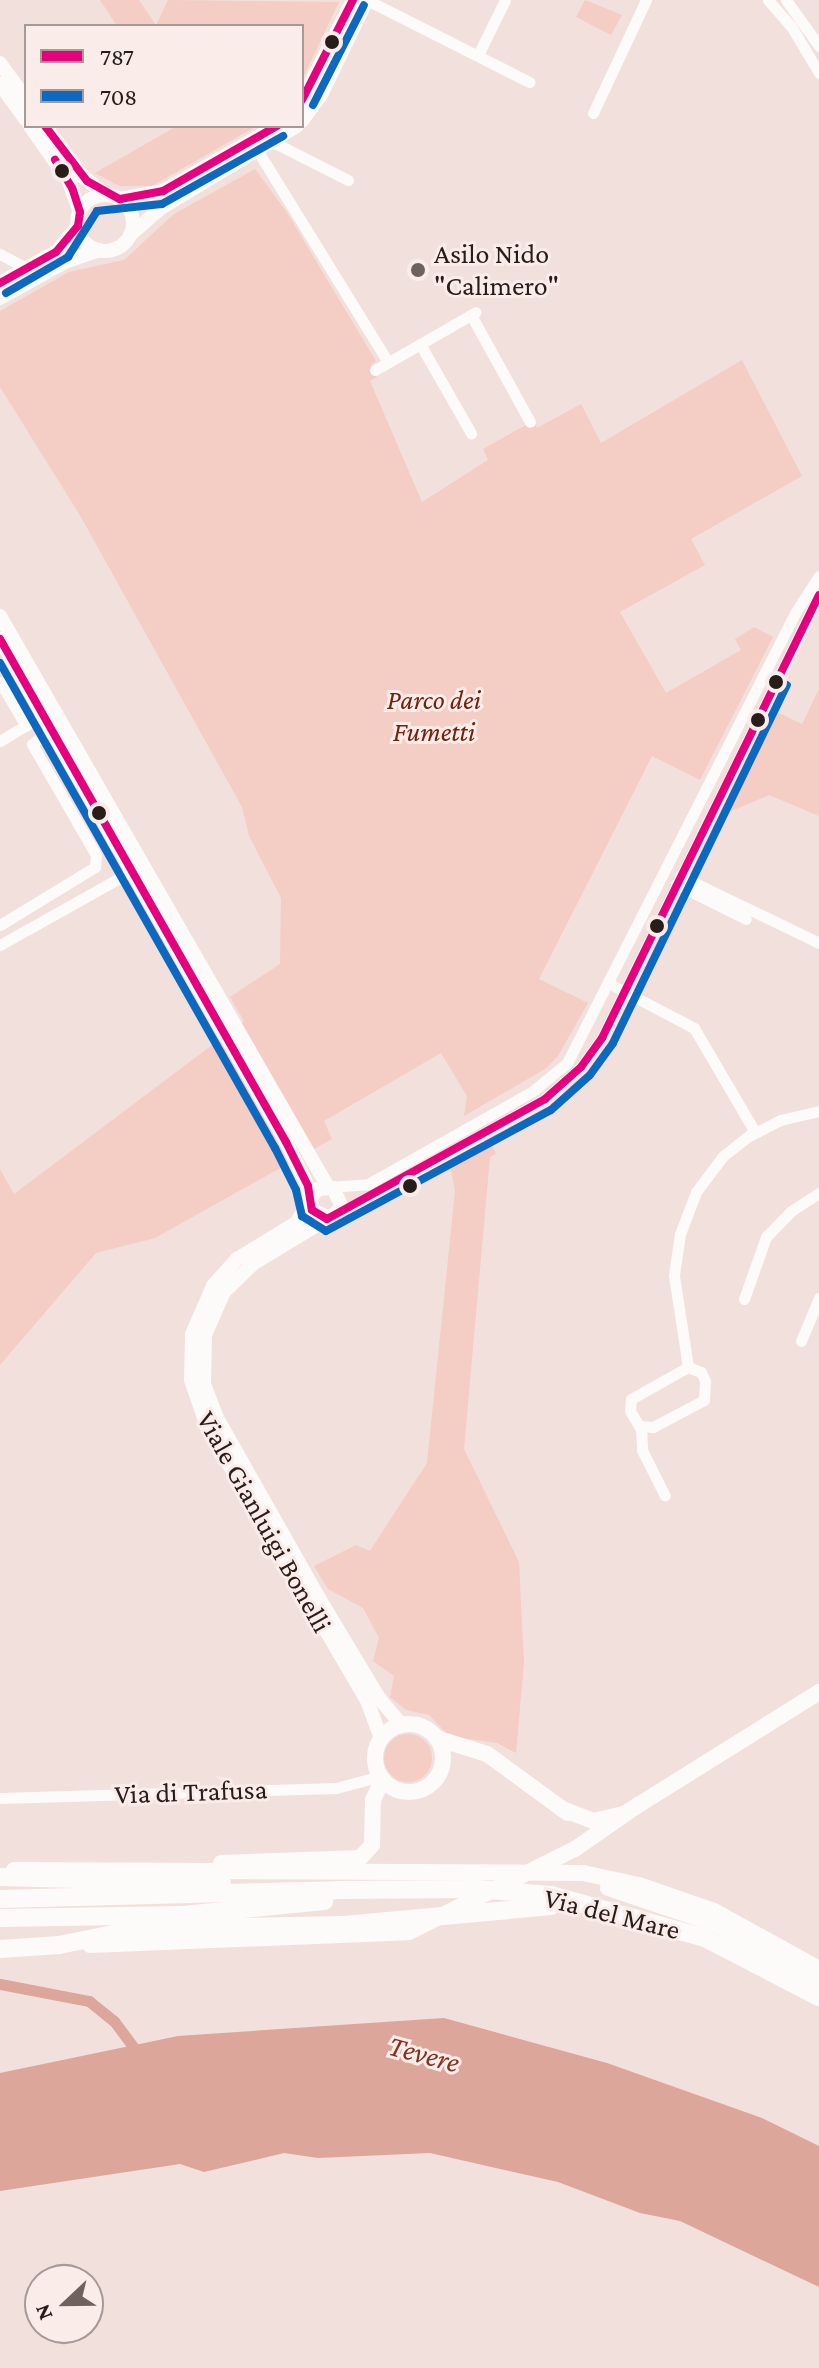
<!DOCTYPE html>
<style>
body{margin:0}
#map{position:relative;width:819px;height:2368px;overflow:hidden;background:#f2e0dc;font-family:"Crimson Pro",serif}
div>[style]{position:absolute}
.green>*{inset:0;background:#f4cdc4}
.round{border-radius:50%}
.water>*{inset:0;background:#dca69a}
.canal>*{height:11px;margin:-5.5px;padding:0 5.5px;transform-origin:5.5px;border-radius:5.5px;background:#dca69a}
.minor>*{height:11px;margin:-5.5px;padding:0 5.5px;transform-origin:5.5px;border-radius:5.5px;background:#fdfafa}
.tertiary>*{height:14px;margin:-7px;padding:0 7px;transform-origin:7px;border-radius:7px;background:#fdfafa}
.tertiary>.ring{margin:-7px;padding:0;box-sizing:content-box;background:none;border:14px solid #fdfafa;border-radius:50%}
.secondary>*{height:16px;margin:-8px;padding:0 8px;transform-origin:8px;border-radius:8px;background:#fdfafa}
.secondary>.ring{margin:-8px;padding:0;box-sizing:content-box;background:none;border:16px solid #fdfafa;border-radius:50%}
.primary>*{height:18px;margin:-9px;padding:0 9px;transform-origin:9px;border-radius:9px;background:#fdfafa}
.bus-1>*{height:8px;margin:-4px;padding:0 4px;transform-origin:4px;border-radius:4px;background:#e5007d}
.bus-2>*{height:8px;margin:-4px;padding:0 4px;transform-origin:4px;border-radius:4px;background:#0c69bf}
.dots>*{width:22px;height:22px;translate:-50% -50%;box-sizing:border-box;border:4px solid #faece9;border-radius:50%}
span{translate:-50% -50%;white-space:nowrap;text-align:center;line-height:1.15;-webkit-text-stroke:6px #faece9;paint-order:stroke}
.poi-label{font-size:28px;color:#291d1a}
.left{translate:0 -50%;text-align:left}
.park-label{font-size:28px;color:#74210e;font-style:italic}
.street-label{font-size:28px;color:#291d1a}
.water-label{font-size:30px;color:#85311f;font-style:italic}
.legend{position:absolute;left:24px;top:24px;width:280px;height:104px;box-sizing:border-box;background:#faece9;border:2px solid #a69996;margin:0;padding:10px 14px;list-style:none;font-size:24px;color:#291d1a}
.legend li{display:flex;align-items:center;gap:16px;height:40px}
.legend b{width:40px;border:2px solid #a69996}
.north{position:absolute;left:24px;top:2264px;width:80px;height:80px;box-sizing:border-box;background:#faece9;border:2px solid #a69996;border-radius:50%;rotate:248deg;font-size:22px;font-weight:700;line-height:32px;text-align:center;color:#291d1a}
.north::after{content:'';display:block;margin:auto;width:28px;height:36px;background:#6f615e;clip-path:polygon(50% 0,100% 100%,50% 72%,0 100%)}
</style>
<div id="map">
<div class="green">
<i style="clip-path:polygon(100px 0,139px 0,156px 25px,168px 0,339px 2px,302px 80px,302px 26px,117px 26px)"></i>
<i style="clip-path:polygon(585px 0,622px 15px,611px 35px,576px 17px)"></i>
<i style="clip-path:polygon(177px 126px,257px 126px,152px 186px,119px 186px,95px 173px)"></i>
<i style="clip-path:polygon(255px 169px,286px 211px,376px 361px,370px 366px,377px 377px,370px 381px,422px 502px,488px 460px,483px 449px,533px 421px,537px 428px,581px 404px,601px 443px,742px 360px,802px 476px,691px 539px,705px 565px,620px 612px,666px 693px,741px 650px,735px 639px,754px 627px,773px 637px,700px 780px,652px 756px,539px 979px,588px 1003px,558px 1056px,545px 1069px,464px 1116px,467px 1096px,441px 1053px,324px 1121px,332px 1139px,155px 1238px,96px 1253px,0 1365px,0 1169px,14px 1194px,244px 1021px,230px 997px,280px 964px,281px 898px,249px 836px,242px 807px,81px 517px,0 387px,0 311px,69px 272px,124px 260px,174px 214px)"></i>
<i style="clip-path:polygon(819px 689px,819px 816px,769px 795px,729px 812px,724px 805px,775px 711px,802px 724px)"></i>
<i style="clip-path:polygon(490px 1142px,496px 1154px,490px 1157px,464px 1449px,519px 1562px,524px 1663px,516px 1753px,497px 1743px,449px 1736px,429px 1715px,406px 1710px,390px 1697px,394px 1676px,373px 1661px,379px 1638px,363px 1608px,328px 1589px,314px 1566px,356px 1545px,370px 1551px,427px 1463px,455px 1191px,450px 1165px)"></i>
<i class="round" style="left:384px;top:1734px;width:48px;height:48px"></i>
</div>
<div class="water">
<i style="clip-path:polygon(444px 2018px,607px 2063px,762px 2118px,819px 2146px,819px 2287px,680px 2221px,640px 2213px,558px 2182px,430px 2153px,318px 2158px,284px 2153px,204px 2172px,180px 2164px,0 2191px,0 2073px,178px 2036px)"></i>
</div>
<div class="canal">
<i style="left:0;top:1984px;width:91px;rotate:10.8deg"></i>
<i style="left:89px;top:2001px;width:32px;rotate:39deg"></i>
<i style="left:114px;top:2021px;width:44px;rotate:53.4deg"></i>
</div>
<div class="minor">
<i style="left:367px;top:0;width:182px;rotate:26.8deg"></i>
<i style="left:768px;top:0;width:35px;rotate:49deg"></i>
<i style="left:791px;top:26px;width:55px;rotate:59.2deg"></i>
<i style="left:786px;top:0;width:57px;rotate:54.3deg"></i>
<i style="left:478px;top:55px;width:61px;rotate:-63.9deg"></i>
<i style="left:593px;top:113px;width:125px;rotate:-64.9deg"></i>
<i style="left:275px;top:143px;width:82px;rotate:26.9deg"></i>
<i style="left:259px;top:153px;width:246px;rotate:58.3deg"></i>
<i style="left:0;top:254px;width:30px;rotate:28deg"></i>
<i style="left:471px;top:315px;width:122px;rotate:61.1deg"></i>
<i style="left:420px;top:344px;width:103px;rotate:60.2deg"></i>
<i style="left:375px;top:370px;width:116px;rotate:-29.9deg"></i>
<i style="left:0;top:682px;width:51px;rotate:59.4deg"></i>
<i style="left:0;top:741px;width:50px;rotate:-31.2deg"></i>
<i style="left:680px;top:876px;width:154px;rotate:25.7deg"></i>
<i style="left:676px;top:884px;width:78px;rotate:26.6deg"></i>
<i style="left:0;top:925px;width:111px;rotate:-31.4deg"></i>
<i style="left:95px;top:867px;width:12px;rotate:-85deg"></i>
<i style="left:96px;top:855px;width:128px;rotate:-120deg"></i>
<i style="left:32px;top:744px;width:24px;rotate:-38deg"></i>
<i style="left:0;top:945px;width:151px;rotate:-29.3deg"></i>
<i style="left:610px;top:984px;width:95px;rotate:27.6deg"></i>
<i style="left:694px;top:1028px;width:121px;rotate:59.6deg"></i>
<i style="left:329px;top:1187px;width:39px;rotate:-4deg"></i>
<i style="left:368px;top:1184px;width:189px;rotate:-29.4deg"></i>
<i style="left:533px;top:1091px;width:44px;rotate:-39.5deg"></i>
<i style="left:567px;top:1063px;width:504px;rotate:-63.13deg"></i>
<i style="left:795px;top:613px;width:44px;rotate:-57deg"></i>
<i style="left:336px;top:1216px;width:240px;rotate:-29.2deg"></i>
<i style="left:545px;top:1099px;width:48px;rotate:-41.6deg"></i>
<i style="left:581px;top:1067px;width:36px;rotate:-54deg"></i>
<i style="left:602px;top:1038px;width:493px;rotate:-63.9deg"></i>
<i style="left:744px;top:1299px;width:66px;rotate:-70.5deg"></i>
<i style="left:766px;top:1237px;width:36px;rotate:-46deg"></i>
<i style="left:791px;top:1211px;width:33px;rotate:-33deg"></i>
<i style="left:801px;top:1341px;width:47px;rotate:-67.3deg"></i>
<i style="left:688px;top:1367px;width:93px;rotate:-98.7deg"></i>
<i style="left:674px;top:1275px;width:41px;rotate:-81.7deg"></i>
<i style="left:680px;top:1234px;width:45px;rotate:-69.1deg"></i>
<i style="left:696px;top:1192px;width:45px;rotate:-53.1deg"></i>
<i style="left:723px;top:1156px;width:33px;rotate:-38deg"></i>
<i style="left:749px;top:1136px;width:35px;rotate:-27deg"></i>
<i style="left:780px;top:1120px;width:40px;rotate:-13deg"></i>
<i style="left:688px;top:1367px;width:14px;rotate:21deg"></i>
<i style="left:701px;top:1372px;width:10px;rotate:66deg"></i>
<i style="left:705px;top:1381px;width:19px;rotate:93deg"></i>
<i style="left:704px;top:1400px;width:58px;rotate:152.1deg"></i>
<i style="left:653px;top:1427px;width:14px;rotate:-176deg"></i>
<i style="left:639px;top:1426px;width:17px;rotate:-121deg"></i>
<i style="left:630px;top:1411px;width:12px;rotate:-85deg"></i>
<i style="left:631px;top:1399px;width:65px;rotate:-29.3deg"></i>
<i style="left:641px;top:1428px;width:22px;rotate:87deg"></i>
<i style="left:642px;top:1450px;width:51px;rotate:63.4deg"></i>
<i style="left:0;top:1798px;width:336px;rotate:-1.7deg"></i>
<i style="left:336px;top:1788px;width:47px;rotate:-14.9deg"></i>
</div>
<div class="tertiary">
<i style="left:0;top:63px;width:44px;rotate:54.2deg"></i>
<i style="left:0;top:84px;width:44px;rotate:54.2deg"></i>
<i style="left:302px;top:100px;width:112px;rotate:-63deg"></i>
<i style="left:302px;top:121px;width:34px;rotate:-54deg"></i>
<i style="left:322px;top:93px;width:103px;rotate:-64.2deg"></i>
<i style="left:30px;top:126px;width:68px;rotate:55.1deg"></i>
<i style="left:69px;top:182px;width:32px;rotate:70deg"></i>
<i style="left:45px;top:126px;width:62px;rotate:53.5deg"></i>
<i style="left:82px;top:176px;width:31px;rotate:38deg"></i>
<i class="ring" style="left:77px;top:195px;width:42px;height:42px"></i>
<i style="left:120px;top:199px;width:44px;rotate:-10.5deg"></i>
<i style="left:163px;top:191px;width:131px;rotate:-29.7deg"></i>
<i style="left:130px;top:235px;width:41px;rotate:-41.1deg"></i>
<i style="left:161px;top:208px;width:159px;rotate:-31.1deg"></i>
<i style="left:0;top:283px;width:64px;rotate:-29deg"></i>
<i style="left:56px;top:252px;width:34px;rotate:-50deg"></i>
<i style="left:0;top:298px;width:74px;rotate:-29deg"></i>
<i style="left:65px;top:262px;width:37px;rotate:-19deg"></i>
<i style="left:0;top:616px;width:659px;rotate:60.13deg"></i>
<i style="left:0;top:639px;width:579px;rotate:60.38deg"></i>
<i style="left:286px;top:1142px;width:49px;rotate:63.4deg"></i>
<i style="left:308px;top:1186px;width:24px;rotate:81deg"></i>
<i style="left:312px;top:1210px;width:20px;rotate:24deg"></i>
<i style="left:330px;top:1218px;width:16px;rotate:-43deg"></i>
<i style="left:342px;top:1207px;width:21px;rotate:-115deg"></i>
<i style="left:333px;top:1188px;width:15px;rotate:176deg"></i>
<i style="left:318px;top:1189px;width:11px;rotate:131deg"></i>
<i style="left:310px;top:1202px;width:25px;rotate:124deg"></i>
<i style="left:296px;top:1223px;width:69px;rotate:148.6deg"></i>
<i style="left:237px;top:1259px;width:36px;rotate:132deg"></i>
<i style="left:213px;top:1286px;width:52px;rotate:113.6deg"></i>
<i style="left:192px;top:1334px;width:46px;rotate:91.2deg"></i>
<i style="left:191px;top:1380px;width:50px;rotate:71.2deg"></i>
<i style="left:207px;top:1427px;width:320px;rotate:59.7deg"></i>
<i style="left:368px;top:1703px;width:38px;rotate:70deg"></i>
<i style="left:327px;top:1219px;width:85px;rotate:148.9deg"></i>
<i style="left:254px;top:1263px;width:42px;rotate:136deg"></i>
<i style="left:224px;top:1292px;width:47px;rotate:113.8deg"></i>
<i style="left:205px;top:1335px;width:49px;rotate:91.2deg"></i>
<i style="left:204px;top:1384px;width:34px;rotate:69deg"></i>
<i style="left:216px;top:1416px;width:209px;rotate:60.5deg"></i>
<i style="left:319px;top:1598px;width:117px;rotate:59deg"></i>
<i style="left:379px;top:1698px;width:35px;rotate:50deg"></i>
</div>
<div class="secondary">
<i class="ring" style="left:375px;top:1724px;width:52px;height:52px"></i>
<i style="left:436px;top:1738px;width:53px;rotate:17.4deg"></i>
<i style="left:487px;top:1754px;width:100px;rotate:36.1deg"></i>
<i style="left:562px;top:1809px;width:33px;rotate:21deg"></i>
<i style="left:593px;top:1821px;width:32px;rotate:-13deg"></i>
<i style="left:624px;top:1814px;width:230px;rotate:-32deg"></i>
<i style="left:221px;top:1863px;width:139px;rotate:-2.1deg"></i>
<i style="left:360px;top:1858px;width:18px;rotate:-47deg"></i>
<i style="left:372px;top:1845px;width:45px;rotate:-88.7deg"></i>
<i style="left:373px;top:1800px;width:23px;rotate:-65deg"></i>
<i style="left:14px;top:1870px;width:569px;rotate:0.3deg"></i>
<i style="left:583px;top:1873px;width:57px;rotate:12.1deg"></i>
<i style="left:639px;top:1885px;width:79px;rotate:19.1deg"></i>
<i style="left:714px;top:1911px;width:120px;rotate:28.9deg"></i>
<i style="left:608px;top:1888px;width:113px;rotate:18.6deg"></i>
<i style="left:715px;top:1924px;width:118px;rotate:28.3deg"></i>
<i style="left:90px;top:1945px;width:319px;rotate:-2.3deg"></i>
<i style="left:409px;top:1932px;width:186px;rotate:-26.6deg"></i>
<i style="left:575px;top:1849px;width:77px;rotate:-34.9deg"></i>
</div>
<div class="primary">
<i style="left:0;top:1877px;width:222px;rotate:1.5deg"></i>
<i style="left:0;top:1899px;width:337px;rotate:-1.5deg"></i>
<i style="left:337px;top:1890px;width:140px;rotate:-0.4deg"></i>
<i style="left:477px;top:1889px;width:74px;rotate:4.6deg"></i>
<i style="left:551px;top:1895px;width:160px;rotate:15.6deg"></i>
<i style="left:705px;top:1938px;width:128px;rotate:27.4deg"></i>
<i style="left:0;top:1918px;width:184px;rotate:-0.9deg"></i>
<i style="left:184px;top:1915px;width:141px;rotate:-5.7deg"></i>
<i style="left:0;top:1949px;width:59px;rotate:-3.9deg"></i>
<i style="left:59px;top:1945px;width:82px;rotate:-11.3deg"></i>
<i style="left:139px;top:1929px;width:205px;rotate:-1.1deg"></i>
<i style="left:344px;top:1925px;width:208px;rotate:-5.2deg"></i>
</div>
<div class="bus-1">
<i style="left:302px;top:100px;width:112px;rotate:-63deg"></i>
<i style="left:45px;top:126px;width:69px;rotate:52.6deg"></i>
<i style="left:87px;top:181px;width:38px;rotate:29deg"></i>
<i style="left:120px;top:199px;width:44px;rotate:-10.5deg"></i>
<i style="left:163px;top:191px;width:131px;rotate:-29.7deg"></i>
<i style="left:0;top:283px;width:64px;rotate:-29deg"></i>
<i style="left:56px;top:252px;width:34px;rotate:-50deg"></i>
<i style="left:78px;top:226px;width:14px;rotate:-82deg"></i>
<i style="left:80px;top:212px;width:25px;rotate:-108deg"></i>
<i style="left:72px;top:188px;width:33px;rotate:-121deg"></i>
<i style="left:0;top:639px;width:579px;rotate:60.38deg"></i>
<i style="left:286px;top:1142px;width:49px;rotate:63.4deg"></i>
<i style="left:308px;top:1186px;width:24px;rotate:81deg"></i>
<i style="left:312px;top:1210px;width:17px;rotate:31deg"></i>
<i style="left:327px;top:1219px;width:249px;rotate:-28.8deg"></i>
<i style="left:545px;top:1099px;width:48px;rotate:-41.6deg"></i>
<i style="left:581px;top:1067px;width:36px;rotate:-54deg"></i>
<i style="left:602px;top:1038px;width:493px;rotate:-63.9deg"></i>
</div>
<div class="bus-2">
<i style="left:313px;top:105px;width:112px;rotate:-63deg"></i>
<i style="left:6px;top:293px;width:72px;rotate:-30.1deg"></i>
<i style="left:68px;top:257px;width:54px;rotate:-57.8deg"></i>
<i style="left:97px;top:211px;width:65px;rotate:-6.1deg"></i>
<i style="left:162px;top:204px;width:139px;rotate:-29.3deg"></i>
<i style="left:0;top:663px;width:558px;rotate:60.45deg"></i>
<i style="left:275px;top:1148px;width:47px;rotate:63.4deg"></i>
<i style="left:296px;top:1190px;width:27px;rotate:77deg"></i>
<i style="left:302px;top:1216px;width:28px;rotate:32deg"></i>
<i style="left:326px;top:1231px;width:255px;rotate:-28.3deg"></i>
<i style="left:551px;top:1110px;width:52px;rotate:-41.9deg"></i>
<i style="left:590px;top:1075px;width:39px;rotate:-54deg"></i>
<i style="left:613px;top:1043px;width:398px;rotate:-64.1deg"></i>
</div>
<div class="dots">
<i style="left:332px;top:42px;background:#291d1a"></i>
<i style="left:62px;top:171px;background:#291d1a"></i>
<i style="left:418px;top:270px;background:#6f615e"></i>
<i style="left:776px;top:682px;background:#291d1a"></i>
<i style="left:758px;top:720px;background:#291d1a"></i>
<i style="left:99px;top:813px;background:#291d1a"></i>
<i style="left:657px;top:926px;background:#291d1a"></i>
<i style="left:410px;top:1186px;background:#291d1a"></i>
</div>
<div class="poi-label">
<span class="left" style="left:434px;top:270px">Asilo Nido<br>"Calimero"</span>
</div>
<div class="park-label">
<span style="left:434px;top:716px">Parco dei<br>Fumetti</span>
</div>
<div class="street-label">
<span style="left:264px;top:1522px;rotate:61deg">Viale Gianluigi Bonelli</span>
<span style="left:191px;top:1792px;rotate:-2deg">Via di Trafusa</span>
<span style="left:612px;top:1914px;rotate:14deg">Via del Mare</span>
</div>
<div class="water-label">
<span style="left:424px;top:2054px;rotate:15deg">Tevere</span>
</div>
<ul class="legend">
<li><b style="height:10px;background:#e5007d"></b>787</li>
<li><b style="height:10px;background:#0c69bf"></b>708</li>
</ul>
<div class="north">N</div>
</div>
